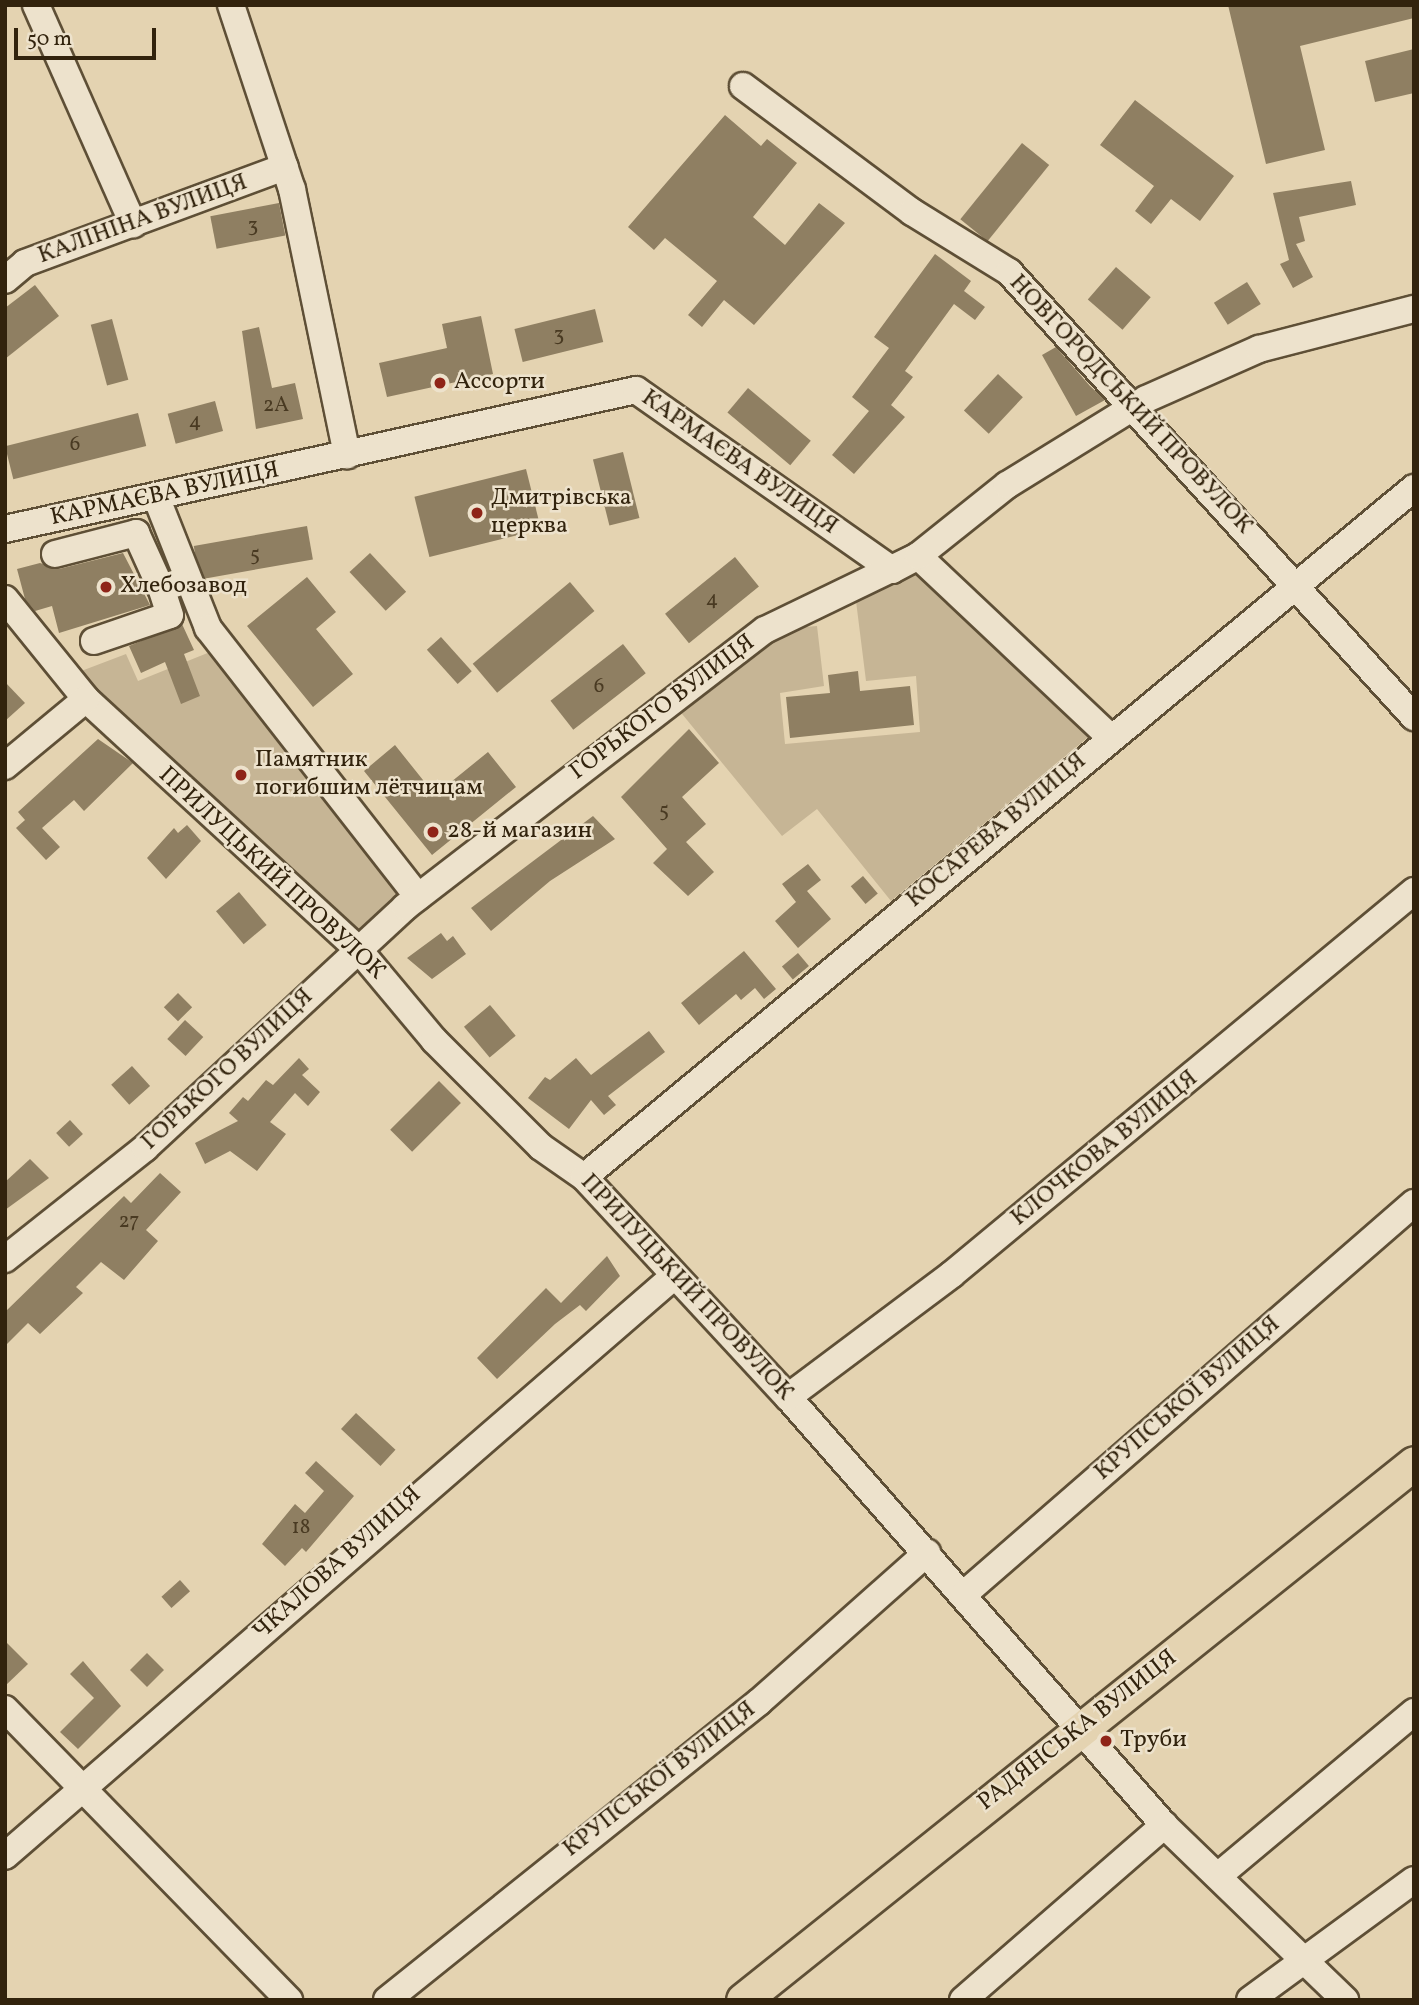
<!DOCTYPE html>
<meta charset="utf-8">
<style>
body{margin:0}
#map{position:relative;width:1419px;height:2005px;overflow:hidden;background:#e4d3b1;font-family:Vollkorn,serif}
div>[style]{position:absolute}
.green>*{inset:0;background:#c6b595}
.building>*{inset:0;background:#8f7f62;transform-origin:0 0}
.roads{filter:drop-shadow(2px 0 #5e4f36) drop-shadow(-2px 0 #5e4f36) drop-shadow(0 2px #5e4f36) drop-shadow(0 -2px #5e4f36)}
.minor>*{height:26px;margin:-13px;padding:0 13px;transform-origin:13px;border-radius:13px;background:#ede2cc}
.major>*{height:33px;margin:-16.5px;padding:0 16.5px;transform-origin:16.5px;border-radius:16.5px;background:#e4d3b1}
.dots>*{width:19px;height:19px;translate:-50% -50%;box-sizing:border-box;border:4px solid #ede2cc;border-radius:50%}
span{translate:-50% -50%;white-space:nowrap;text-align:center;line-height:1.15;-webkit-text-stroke:5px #ede2cc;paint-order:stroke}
.number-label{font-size:21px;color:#493a22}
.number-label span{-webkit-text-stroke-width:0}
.street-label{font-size:24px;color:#32230d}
.poi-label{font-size:24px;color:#32230d}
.left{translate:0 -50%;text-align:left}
.frame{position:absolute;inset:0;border:7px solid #32230d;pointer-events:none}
.scale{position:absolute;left:14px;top:28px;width:142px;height:32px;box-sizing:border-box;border:4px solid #32230d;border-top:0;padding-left:9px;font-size:21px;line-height:24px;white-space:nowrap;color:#32230d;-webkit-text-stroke:5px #ede2cc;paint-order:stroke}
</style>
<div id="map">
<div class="green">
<i style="clip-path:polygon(922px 571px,1092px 734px,891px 901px,817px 809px,782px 836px,678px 709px,793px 628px,817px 626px,824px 686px,780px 693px,785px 744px,920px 732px,916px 676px,866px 681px,856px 601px)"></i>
<i style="clip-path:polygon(215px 650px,405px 892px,354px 934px,76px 673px,126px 654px,138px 681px)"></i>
</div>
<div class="building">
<i style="clip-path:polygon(1228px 5px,1414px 5px,1414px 18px,1300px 46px,1325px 150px,1266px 164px)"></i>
<i style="clip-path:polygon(1414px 49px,1414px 93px,1375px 102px,1365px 61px)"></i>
<i style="clip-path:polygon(1135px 100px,1234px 176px,1200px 221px,1171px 199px,1151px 224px,1135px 211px,1154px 186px,1100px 145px)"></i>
<i style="clip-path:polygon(725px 115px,761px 146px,767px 139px,797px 163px,753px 217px,785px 245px,819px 203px,845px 223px,754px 325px,724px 300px,702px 327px,688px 315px,717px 281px,665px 238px,654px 250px,628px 227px)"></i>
<i style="left:1022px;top:143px;width:35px;height:98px;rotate:39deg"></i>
<i style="clip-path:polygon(1351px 181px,1356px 205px,1299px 217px,1305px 241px,1296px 244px,1313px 277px,1293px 288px,1280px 264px,1289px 260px,1273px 193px)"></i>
<i style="left:279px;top:203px;width:33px;height:70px;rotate:79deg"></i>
<i style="clip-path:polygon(935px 254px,971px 281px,964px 291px,985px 307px,975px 320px,954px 304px,905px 371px,913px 377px,891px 405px,905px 417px,854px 474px,832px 455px,869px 411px,852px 397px,889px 348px,874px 337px)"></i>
<i style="left:1116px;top:267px;width:46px;height:43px;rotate:41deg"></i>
<i style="left:1247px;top:282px;width:26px;height:39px;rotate:58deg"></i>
<i style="clip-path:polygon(35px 285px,59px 316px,5px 359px,5px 308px)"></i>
<i style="left:595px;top:309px;width:34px;height:83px;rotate:76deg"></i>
<i style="clip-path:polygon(481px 316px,493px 374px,387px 397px,379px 363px,447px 348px,442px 324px)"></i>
<i style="left:112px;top:319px;width:63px;height:22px;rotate:75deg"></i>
<i style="clip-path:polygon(259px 327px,272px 388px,295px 383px,303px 419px,256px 429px,242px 331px)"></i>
<i style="clip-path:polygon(1056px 347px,1090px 386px,1105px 400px,1076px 416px,1042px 355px)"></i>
<i style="left:998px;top:374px;width:34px;height:50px;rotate:43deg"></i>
<i style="left:748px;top:388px;width:82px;height:32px;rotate:40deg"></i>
<i style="left:215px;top:401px;width:31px;height:49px;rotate:75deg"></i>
<i style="left:138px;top:413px;width:34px;height:137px;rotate:76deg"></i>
<i style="left:623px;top:452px;width:68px;height:31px;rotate:76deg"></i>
<i style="left:526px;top:469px;width:62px;height:115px;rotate:76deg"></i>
<i style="left:307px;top:526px;width:34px;height:115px;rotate:80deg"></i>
<i style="clip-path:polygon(123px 553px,150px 605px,59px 633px,52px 606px,35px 611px,25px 599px,17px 569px,40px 563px,59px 569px)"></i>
<i style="left:370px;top:553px;width:53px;height:28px;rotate:47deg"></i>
<i style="left:735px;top:557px;width:38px;height:90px;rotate:51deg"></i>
<i style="clip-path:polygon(307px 577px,336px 612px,316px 629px,353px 674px,313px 707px,247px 626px)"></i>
<i style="left:570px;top:582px;width:38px;height:127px;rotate:50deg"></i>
<i style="clip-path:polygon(182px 624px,194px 650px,184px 654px,200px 696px,181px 704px,165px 662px,141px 673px,129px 646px)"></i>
<i style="left:441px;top:637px;width:46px;height:19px;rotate:48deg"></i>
<i style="left:623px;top:644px;width:37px;height:92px;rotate:52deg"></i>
<i style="clip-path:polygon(858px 671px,860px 691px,910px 686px,914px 725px,790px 738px,786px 697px,830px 693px,828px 675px)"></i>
<i style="clip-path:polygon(5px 682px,25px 703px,5px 721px)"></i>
<i style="clip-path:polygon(689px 729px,719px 763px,682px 797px,706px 824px,686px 842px,714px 872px,688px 896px,653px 863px,667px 849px,621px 797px)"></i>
<i style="clip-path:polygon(98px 739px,133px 763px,84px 811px,74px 800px,42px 828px,60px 847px,46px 860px,16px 828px,25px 820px,18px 812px)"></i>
<i style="clip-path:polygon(395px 745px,435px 795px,488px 752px,516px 787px,432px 855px,364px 771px)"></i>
<i style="clip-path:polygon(593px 816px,615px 839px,550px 881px,491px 931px,471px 908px)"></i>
<i style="clip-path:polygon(187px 825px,201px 841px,166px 879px,147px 858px,174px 828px,178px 833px)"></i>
<i style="clip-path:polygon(808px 864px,821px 880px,807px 891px,831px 919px,798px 948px,775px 921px,796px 902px,782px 884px)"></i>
<i style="left:863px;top:876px;width:23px;height:16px;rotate:50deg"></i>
<i style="left:239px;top:892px;width:43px;height:30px;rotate:50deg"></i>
<i style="clip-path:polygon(441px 933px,447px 941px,453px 936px,466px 954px,432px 979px,407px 958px)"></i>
<i style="clip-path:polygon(744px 951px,776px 989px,764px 999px,755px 988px,741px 1000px,736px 994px,699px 1025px,681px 1003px)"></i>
<i style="left:798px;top:953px;width:17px;height:21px;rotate:50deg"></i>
<i style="left:178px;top:993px;width:20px;height:20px;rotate:45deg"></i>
<i style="left:490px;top:1005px;width:40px;height:34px;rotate:50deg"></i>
<i style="left:185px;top:1020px;width:25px;height:26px;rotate:43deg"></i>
<i style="clip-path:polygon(649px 1031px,665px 1052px,608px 1096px,616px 1105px,604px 1115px,591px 1100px,569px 1129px,528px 1098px,545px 1077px,550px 1080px,576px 1058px,591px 1075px)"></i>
<i style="clip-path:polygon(299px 1058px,309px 1069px,302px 1075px,320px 1092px,308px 1106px,295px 1093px,270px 1122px,286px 1134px,257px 1171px,230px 1151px,205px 1164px,195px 1143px,238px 1121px,229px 1113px,243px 1097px,248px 1101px,266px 1080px,273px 1085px)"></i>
<i style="left:132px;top:1066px;width:27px;height:28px;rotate:48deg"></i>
<i style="left:439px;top:1081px;width:31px;height:69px;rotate:45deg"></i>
<i style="left:70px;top:1120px;width:19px;height:19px;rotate:47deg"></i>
<i style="clip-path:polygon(30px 1159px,49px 1178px,5px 1210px,5px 1182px)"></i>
<i style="clip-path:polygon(160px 1173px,181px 1192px,146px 1230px,158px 1241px,124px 1280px,101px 1262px,76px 1287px,83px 1293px,40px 1334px,28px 1323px,5px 1346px,5px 1312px,124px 1196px,131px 1203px)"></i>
<i style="clip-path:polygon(607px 1256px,620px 1276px,586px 1311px,580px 1305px,555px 1324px,497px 1379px,477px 1358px,546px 1288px,561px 1303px)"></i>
<i style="left:356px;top:1413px;width:54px;height:22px;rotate:43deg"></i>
<i style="clip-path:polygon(316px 1461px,354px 1496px,306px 1552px,302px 1548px,285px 1566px,262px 1544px,295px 1504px,305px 1513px,324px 1491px,305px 1473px)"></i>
<i style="left:180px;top:1580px;width:15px;height:25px;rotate:48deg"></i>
<i style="clip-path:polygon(5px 1641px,28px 1664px,5px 1686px)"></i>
<i style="left:147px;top:1653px;width:24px;height:24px;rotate:45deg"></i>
<i style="clip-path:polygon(83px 1661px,121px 1706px,78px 1749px,60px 1732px,94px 1698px,70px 1674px)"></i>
</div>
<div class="roads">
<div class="minor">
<i style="left:36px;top:5px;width:240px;rotate:66.1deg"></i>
<i style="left:231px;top:5px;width:194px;rotate:71.7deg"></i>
<i style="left:292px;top:189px;width:272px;rotate:78.3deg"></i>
<i style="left:743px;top:86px;width:211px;rotate:36.7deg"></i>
<i style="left:912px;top:212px;width:114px;rotate:31.7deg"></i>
<i style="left:1009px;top:272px;width:602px;rotate:47.69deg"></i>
<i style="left:5px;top:280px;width:26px;rotate:-40deg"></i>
<i style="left:25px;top:263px;width:277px;rotate:-20.3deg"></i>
<i style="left:157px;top:499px;width:139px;rotate:68.4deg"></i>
<i style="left:208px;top:628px;width:341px;rotate:52deg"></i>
<i style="left:5px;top:529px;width:646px;rotate:-12.42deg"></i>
<i style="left:636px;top:390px;width:313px;rotate:35.1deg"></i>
<i style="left:892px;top:570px;width:30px;rotate:-28deg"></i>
<i style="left:918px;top:556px;width:262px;rotate:43.3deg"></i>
<i style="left:55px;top:554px;width:84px;rotate:-14.5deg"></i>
<i style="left:136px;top:533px;width:60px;rotate:65.6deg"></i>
<i style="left:5px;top:599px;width:129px;rotate:51deg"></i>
<i style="left:86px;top:699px;width:369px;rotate:42.6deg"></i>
<i style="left:358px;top:949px;width:119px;rotate:50.1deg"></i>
<i style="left:434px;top:1040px;width:151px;rotate:45deg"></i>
<i style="left:541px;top:1147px;width:52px;rotate:34.9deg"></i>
<i style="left:584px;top:1177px;width:300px;rotate:47.2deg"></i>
<i style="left:788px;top:1397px;width:570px;rotate:48.7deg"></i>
<i style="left:1164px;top:1825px;width:252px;rotate:44deg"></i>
<i style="left:94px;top:641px;width:80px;rotate:-18.9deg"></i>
<i style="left:170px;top:615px;width:28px;rotate:-108deg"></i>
<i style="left:161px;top:588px;width:17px;rotate:-17deg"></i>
<i style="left:5px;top:766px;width:105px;rotate:-39.6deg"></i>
<i style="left:584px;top:1177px;width:1079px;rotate:-39.7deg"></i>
<i style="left:5px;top:1259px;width:179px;rotate:-38.4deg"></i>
<i style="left:145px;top:1148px;width:355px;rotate:-42.8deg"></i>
<i style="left:405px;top:907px;width:454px;rotate:-37.6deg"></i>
<i style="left:765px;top:630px;width:170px;rotate:-25.8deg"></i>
<i style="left:918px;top:556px;width:114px;rotate:-38.6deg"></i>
<i style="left:1007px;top:485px;width:163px;rotate:-31.7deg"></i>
<i style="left:1146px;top:399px;width:124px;rotate:-23.9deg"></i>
<i style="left:1259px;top:349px;width:160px;rotate:-14.5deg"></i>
<i style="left:788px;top:1397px;width:204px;rotate:-36.8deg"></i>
<i style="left:951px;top:1275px;width:602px;rotate:-39.67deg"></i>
<i style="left:963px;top:1595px;width:598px;rotate:-41deg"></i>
<i style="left:5px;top:1709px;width:407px;rotate:45.7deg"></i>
<i style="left:5px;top:1856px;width:885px;rotate:-40.92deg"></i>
<i style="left:1218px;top:1876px;width:256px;rotate:-39.9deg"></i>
<i style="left:387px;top:2000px;width:477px;rotate:-38.7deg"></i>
<i style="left:759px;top:1702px;width:225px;rotate:-41.6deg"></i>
<i style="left:963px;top:2000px;width:267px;rotate:-41deg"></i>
<i style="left:1250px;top:2000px;width:203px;rotate:-36.2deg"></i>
</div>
<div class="major">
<i style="left:743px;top:2000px;width:859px;rotate:-38.67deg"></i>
</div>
</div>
<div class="dots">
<i style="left:440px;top:383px;background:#8f2418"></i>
<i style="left:477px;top:513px;background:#8f2418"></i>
<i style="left:106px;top:587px;background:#8f2418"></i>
<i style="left:241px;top:775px;background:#8f2418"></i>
<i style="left:433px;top:832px;background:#8f2418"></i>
<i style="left:1106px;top:1741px;background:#8f2418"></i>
</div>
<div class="number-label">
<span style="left:253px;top:226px">3</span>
<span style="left:559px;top:335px">3</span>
<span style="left:276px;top:406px">2А</span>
<span style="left:195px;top:422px">4</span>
<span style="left:75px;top:445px">6</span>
<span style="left:255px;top:555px">5</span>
<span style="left:712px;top:600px">4</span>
<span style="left:599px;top:687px">6</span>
<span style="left:664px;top:811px">5</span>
<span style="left:129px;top:1222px">27</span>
<span style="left:301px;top:1528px">18</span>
</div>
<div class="street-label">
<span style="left:143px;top:220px;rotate:-20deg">КАЛІНІНА ВУЛИЦЯ</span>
<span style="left:1130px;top:405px;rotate:47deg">НОВГОРОДСЬКИЙ ПРОВУЛОК</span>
<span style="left:739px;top:463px;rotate:35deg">КАРМАЄВА ВУЛИЦЯ</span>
<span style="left:165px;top:495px;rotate:-12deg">КАРМАЄВА ВУЛИЦЯ</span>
<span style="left:663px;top:708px;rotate:-37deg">ГОРЬКОГО ВУЛИЦЯ</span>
<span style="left:997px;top:831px;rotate:-40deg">КОСАРЕВА ВУЛИЦЯ</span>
<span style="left:271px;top:874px;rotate:43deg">ПРИЛУЦЬКИЙ ПРОВУЛОК</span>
<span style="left:228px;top:1070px;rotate:-43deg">ГОРЬКОГО ВУЛИЦЯ</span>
<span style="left:1105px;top:1149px;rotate:-39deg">КЛОЧКОВА ВУЛИЦЯ</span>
<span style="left:686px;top:1288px;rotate:47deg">ПРИЛУЦЬКИЙ ПРОВУЛОК</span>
<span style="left:1188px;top:1399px;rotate:-41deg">КРУПСЬКОЇ ВУЛИЦЯ</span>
<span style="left:338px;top:1564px;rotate:-42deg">ЧКАЛОВА ВУЛИЦЯ</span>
<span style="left:1078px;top:1731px;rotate:-38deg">РАДЯНСЬКА ВУЛИЦЯ</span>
<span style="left:660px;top:1780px;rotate:-38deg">КРУПСЬКОЇ ВУЛИЦЯ</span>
</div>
<div class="poi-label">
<span class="left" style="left:454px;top:383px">Ассорти</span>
<span class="left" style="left:491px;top:513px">Дмитрівська<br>церква</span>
<span class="left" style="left:120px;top:587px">Хлебозавод</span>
<span class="left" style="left:255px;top:775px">Памятник<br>погибшим лётчицам</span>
<span class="left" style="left:447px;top:832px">28-й магазин</span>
<span class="left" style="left:1120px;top:1741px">Труби</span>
</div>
<div class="frame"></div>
<div class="scale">50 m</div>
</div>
